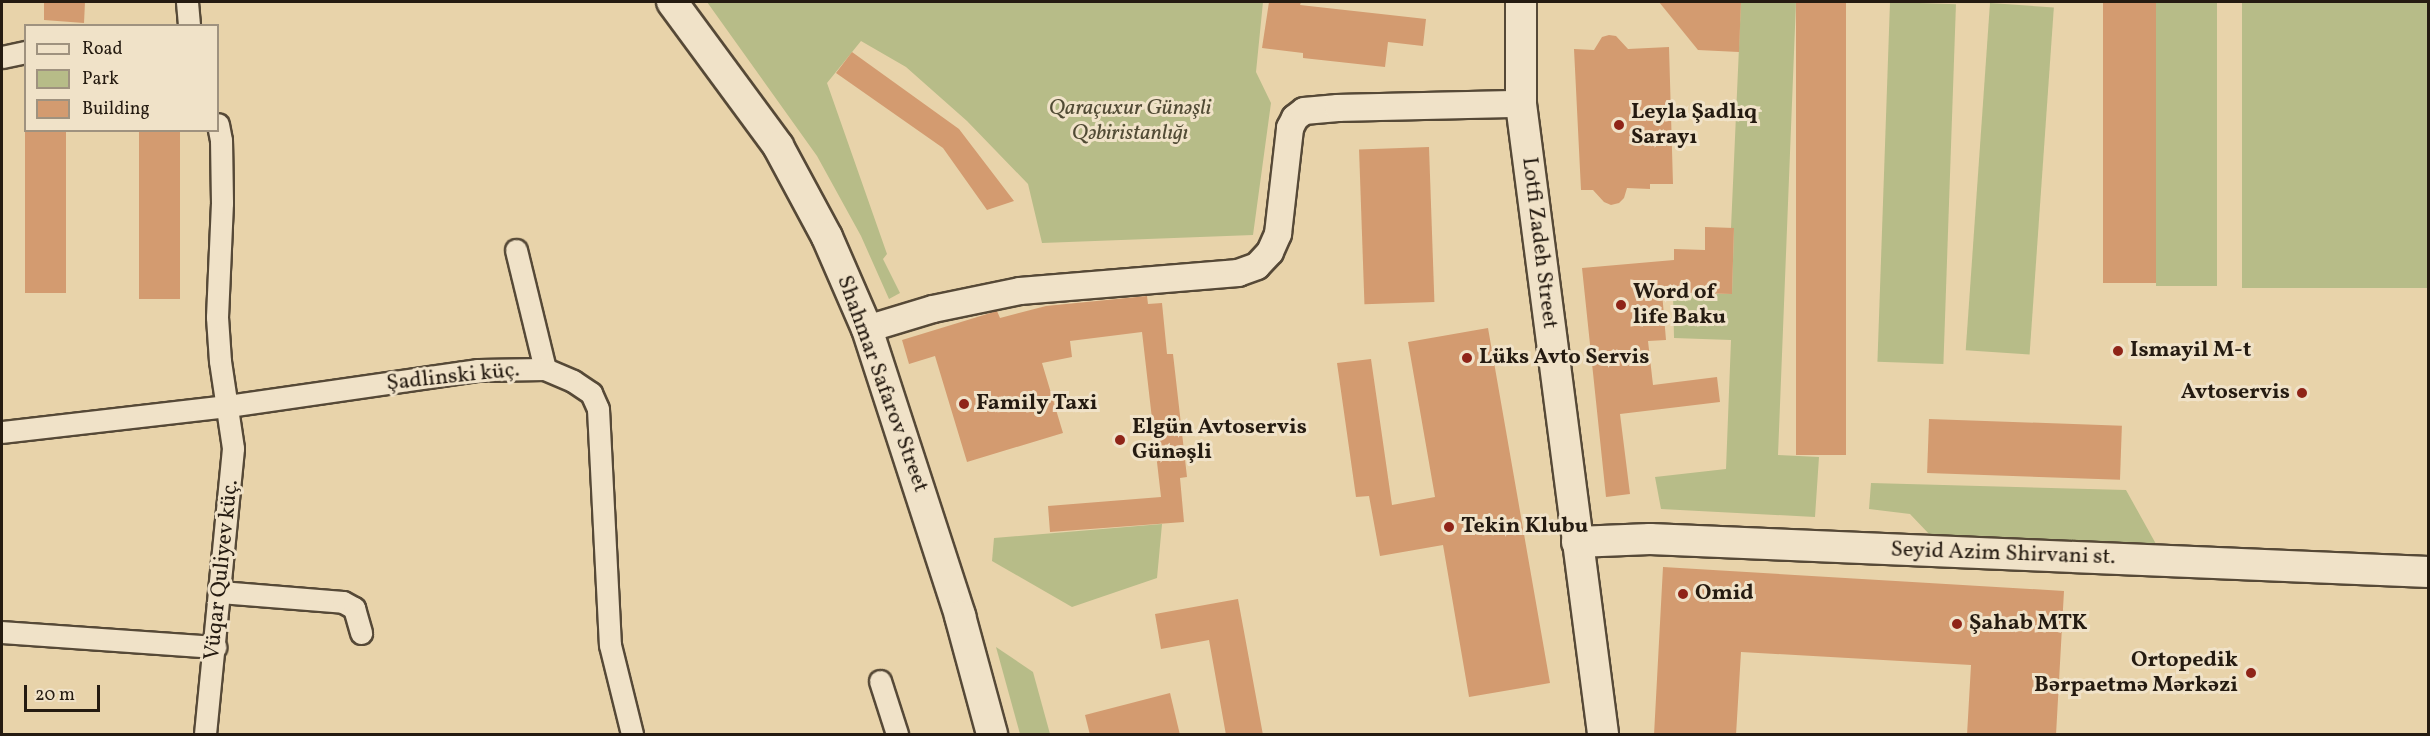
<!DOCTYPE html>
<meta charset="utf-8">
<style>
body{margin:0}
#map{position:relative;width:2430px;height:736px;overflow:hidden;background:#e8d3aa;font-family:Vollkorn,serif}
div>[style]{position:absolute}
.green>*{inset:0;background:#b7bc88;transform-origin:0 0}
.building>*{inset:0;background:#d39b70;transform-origin:0 0}
.roads{filter:drop-shadow(2px 0 #564937) drop-shadow(-2px 0 #564937) drop-shadow(0 2px #564937) drop-shadow(0 -2px #564937)}
.minor>*{height:21px;margin:-10.5px;padding:0 10.5px;transform-origin:10.5px;border-radius:10.5px;background:#f0e2c8}
.tertiary>*{height:26px;margin:-13px;padding:0 13px;transform-origin:13px;border-radius:13px;background:#f0e2c8}
.secondary>*{height:30px;margin:-15px;padding:0 15px;transform-origin:15px;border-radius:15px;background:#f0e2c8}
.dots>*{width:16px;height:16px;translate:-50% -50%;box-sizing:border-box;border:3px solid #f0e2c8;border-radius:50%}
span{translate:-50% -50%;white-space:nowrap;text-align:center;line-height:1.15;-webkit-text-stroke:6px #f0e2c8;paint-order:stroke}
.park-label{font-size:22px;color:#514b35;font-style:italic}
.poi-label{font-size:22px;color:#251b11;font-weight:700}
.left{translate:0 -50%;text-align:left}
.right{translate:-100% -50%;text-align:right}
.street-label{font-size:22px;color:#251b11}
.frame{position:absolute;inset:0;border:3px solid #251b11;pointer-events:none}
.legend{position:absolute;left:24px;top:24px;width:195px;height:108px;box-sizing:border-box;background:#f0e2c8;border:2px solid #9f927f;margin:0;padding:8px 10px;list-style:none;font-size:18px;color:#251b11}
.legend li{display:flex;align-items:center;gap:12px;height:30px}
.legend b{width:30px;border:2px solid #9f927f}
.scale{position:absolute;left:24px;top:685px;width:76px;height:27px;box-sizing:border-box;border:3px solid #251b11;border-top:0;padding-left:8px;font-size:18px;line-height:21px;white-space:nowrap;color:#251b11;-webkit-text-stroke:4px #f0e2c8;paint-order:stroke}
</style>
<div id="map">
<div class="green">
<i style="clip-path:polygon(707px 2px,1263px 2px,1256px 72px,1271px 103px,1253px 235px,1042px 243px,1028px 184px,967px 121px,906px 67px,861px 41px,827px 83px,887px 254px,883px 259px,900px 293px,889px 299px,861px 236px,817px 156px)"></i>
<i style="clip-path:polygon(1741px 2px,1796px 2px,1778px 455px,1819px 457px,1815px 517px,1661px 509px,1655px 477px,1726px 469px,1731px 340px,1674px 338px,1673px 293px,1732px 294px,1734px 228px,1731px 228px)"></i>
<i style="left:1890px;top:2px;width:66px;height:360px;rotate:2deg"></i>
<i style="left:2156px;top:2px;width:61px;height:284px"></i>
<i style="left:2242px;top:2px;width:186px;height:286px"></i>
<i style="left:1990px;top:3px;width:64px;height:348px;rotate:4deg"></i>
<i style="clip-path:polygon(1871px 483px,2126px 490px,2156px 544px,1930px 535px,1910px 514px,1869px 509px)"></i>
<i style="clip-path:polygon(1162px 524px,1157px 578px,1072px 607px,992px 561px,994px 538px)"></i>
<i style="clip-path:polygon(996px 647px,1033px 672px,1050px 734px,1020px 734px)"></i>
</div>
<div class="building">
<i style="clip-path:polygon(44px 2px,85px 2px,84px 23px,44px 20px)"></i>
<i style="clip-path:polygon(1269px 2px,1301px 2px,1300px 5px,1426px 19px,1423px 46px,1388px 42px,1385px 67px,1303px 58px,1303px 53px,1262px 48px)"></i>
<i style="clip-path:polygon(1659px 2px,1741px 2px,1739px 52px,1698px 50px)"></i>
<i style="left:1796px;top:2px;width:50px;height:453px"></i>
<i style="left:2103px;top:2px;width:53px;height:281px"></i>
<i style="clip-path:polygon(1609px 35px,1616px 36px,1628px 49px,1669px 47px,1673px 184px,1650px 184px,1650px 189px,1627px 188px,1624px 198px,1619px 203px,1611px 205px,1604px 202px,1593px 190px,1581px 190px,1574px 49px,1594px 50px,1602px 37px)"></i>
<i style="clip-path:polygon(852px 52px,959px 129px,1014px 201px,987px 210px,943px 148px,836px 73px)"></i>
<i style="left:25px;top:130px;width:41px;height:163px"></i>
<i style="left:139px;top:130px;width:41px;height:169px"></i>
<i style="left:1429px;top:147px;width:155px;height:70px;rotate:88deg"></i>
<i style="clip-path:polygon(1705px 227px,1734px 228px,1732px 294px,1662px 292px,1666px 340px,1648px 341px,1653px 385px,1717px 377px,1720px 402px,1620px 414px,1630px 494px,1606px 497px,1582px 268px,1674px 260px,1674px 249px,1705px 250px)"></i>
<i style="clip-path:polygon(1147px 296px,1148px 304px,1162px 303px,1167px 354px,1173px 354px,1187px 477px,1180px 478px,1184px 522px,1050px 532px,1048px 506px,1161px 497px,1142px 332px,1070px 341px,1072px 357px,1042px 363px,1063px 433px,967px 462px,935px 356px,909px 364px,902px 340px,997px 311px,1000px 318px,1046px 306px)"></i>
<i style="clip-path:polygon(1488px 328px,1550px 683px,1469px 697px,1443px 545px,1380px 556px,1369px 496px,1356px 497px,1337px 363px,1371px 359px,1392px 505px,1435px 497px,1408px 342px)"></i>
<i style="left:1929px;top:419px;width:193px;height:54px;rotate:2deg"></i>
<i style="clip-path:polygon(1663px 567px,2064px 591px,2056px 735px,1967px 735px,1971px 665px,1741px 652px,1736px 735px,1654px 735px)"></i>
<i style="clip-path:polygon(1238px 599px,1263px 735px,1226px 735px,1209px 640px,1161px 649px,1155px 614px)"></i>
<i style="clip-path:polygon(1170px 693px,1180px 735px,1090px 735px,1085px 715px)"></i>
</div>
<div class="roads">
<div class="minor">
<i style="left:187px;top:2px;width:24px;rotate:85deg"></i>
<i style="left:2px;top:57px;width:25px;rotate:-12deg"></i>
<i style="left:516px;top:250px;width:122px;rotate:76.3deg"></i>
<i style="left:2px;top:432px;width:227px;rotate:-6.6deg"></i>
<i style="left:228px;top:406px;width:253px;rotate:-8.2deg"></i>
<i style="left:478px;top:370px;width:67px;rotate:-0.9deg"></i>
<i style="left:545px;top:369px;width:30px;rotate:23deg"></i>
<i style="left:573px;top:381px;width:22px;rotate:34deg"></i>
<i style="left:591px;top:393px;width:17px;rotate:66deg"></i>
<i style="left:598px;top:409px;width:236px;rotate:87.1deg"></i>
<i style="left:610px;top:645px;width:92px;rotate:76.1deg"></i>
<i style="left:220px;top:592px;width:123px;rotate:4.6deg"></i>
<i style="left:343px;top:602px;width:13px;rotate:29deg"></i>
<i style="left:354px;top:608px;width:26px;rotate:74deg"></i>
<i style="left:2px;top:632px;width:214px;rotate:4deg"></i>
<i style="left:880px;top:681px;width:56px;rotate:72.2deg"></i>
<i style="left:205px;top:734px;width:287px;rotate:-84.4deg"></i>
<i style="left:233px;top:448px;width:88px;rotate:-98.5deg"></i>
<i style="left:220px;top:361px;width:44px;rotate:-93.9deg"></i>
<i style="left:217px;top:317px;width:114px;rotate:-87.5deg"></i>
<i style="left:222px;top:203px;width:63px;rotate:-90.9deg"></i>
<i style="left:221px;top:140px;width:16px;rotate:-101deg"></i>
</div>
<div class="tertiary">
<i style="left:867px;top:329px;width:69px;rotate:-16.9deg"></i>
<i style="left:933px;top:309px;width:89px;rotate:-11.7deg"></i>
<i style="left:1020px;top:291px;width:219px;rotate:-4.7deg"></i>
<i style="left:1238px;top:273px;width:20px;rotate:-20deg"></i>
<i style="left:1257px;top:266px;width:19px;rotate:-47deg"></i>
<i style="left:1270px;top:252px;width:20px;rotate:-66deg"></i>
<i style="left:1278px;top:234px;width:107px;rotate:-83.5deg"></i>
<i style="left:1290px;top:128px;width:11px;rotate:-63deg"></i>
<i style="left:1295px;top:118px;width:11px;rotate:-38deg"></i>
<i style="left:1304px;top:111px;width:34px;rotate:-5deg"></i>
<i style="left:1338px;top:108px;width:183px;rotate:-1.3deg"></i>
</div>
<div class="secondary">
<i style="left:672px;top:2px;width:179px;rotate:53.6deg"></i>
<i style="left:778px;top:146px;width:103px;rotate:61.7deg"></i>
<i style="left:827px;top:237px;width:100px;rotate:66.5deg"></i>
<i style="left:867px;top:329px;width:302px;rotate:72deg"></i>
<i style="left:960px;top:616px;width:122px;rotate:74.8deg"></i>
<i style="left:1521px;top:2px;width:102px;rotate:90deg"></i>
<i style="left:1521px;top:104px;width:635px;rotate:82.58deg"></i>
<i style="left:1577px;top:542px;width:73px;rotate:-2.4deg"></i>
<i style="left:1650px;top:539px;width:779px;rotate:2.43deg"></i>
</div>
</div>
<div class="dots">
<i style="left:1619px;top:125px;background:#8f2418"></i>
<i style="left:1621px;top:305px;background:#8f2418"></i>
<i style="left:2118px;top:351px;background:#8f2418"></i>
<i style="left:1467px;top:358px;background:#8f2418"></i>
<i style="left:2302px;top:393px;background:#8f2418"></i>
<i style="left:964px;top:404px;background:#8f2418"></i>
<i style="left:1120px;top:440px;background:#8f2418"></i>
<i style="left:1449px;top:527px;background:#8f2418"></i>
<i style="left:1683px;top:594px;background:#8f2418"></i>
<i style="left:1957px;top:624px;background:#8f2418"></i>
<i style="left:2251px;top:673px;background:#8f2418"></i>
</div>
<div class="park-label">
<span style="left:1130px;top:121px">Qaraçuxur Günəşli<br>Qəbiristanlığı</span>
</div>
<div class="poi-label">
<span class="left" style="left:1631px;top:125px">Leyla Şadlıq<br>Sarayı</span>
<span class="left" style="left:1633px;top:305px">Word of<br>life Baku</span>
<span class="left" style="left:2130px;top:351px">Ismayil M-t</span>
<span class="left" style="left:1479px;top:358px">Lüks Avto Servis</span>
<span class="right" style="left:2290px;top:393px">Avtoservis</span>
<span class="left" style="left:976px;top:404px">Family Taxi</span>
<span class="left" style="left:1132px;top:440px">Elgün Avtoservis<br>Günəşli</span>
<span class="left" style="left:1461px;top:527px">Tekin Klubu</span>
<span class="left" style="left:1695px;top:594px">Omid</span>
<span class="left" style="left:1969px;top:624px">Şahab MTK</span>
<span class="right" style="left:2238px;top:673px">Ortopedik<br>Bərpaetmə Mərkəzi</span>
</div>
<div class="street-label">
<span style="left:1539px;top:243px;rotate:83deg">Lotfi Zadeh Street</span>
<span style="left:453px;top:377px;rotate:-6deg">Şadlinski küç.</span>
<span style="left:882px;top:384px;rotate:70deg">Shahmar Safarov Street</span>
<span style="left:2003px;top:554px;rotate:2deg">Seyid Azim Shirvani st.</span>
<span style="left:222px;top:570px;rotate:-84deg">Vüqar Quliyev küç.</span>
</div>
<div class="frame"></div>
<ul class="legend">
<li><b style="height:8px;background:#f0e2c8"></b>Road</li>
<li><b style="height:16px;background:#b7bc88"></b>Park</li>
<li><b style="height:16px;background:#d39b70"></b>Building</li>
</ul>
<div class="scale">20 m</div>
</div>
